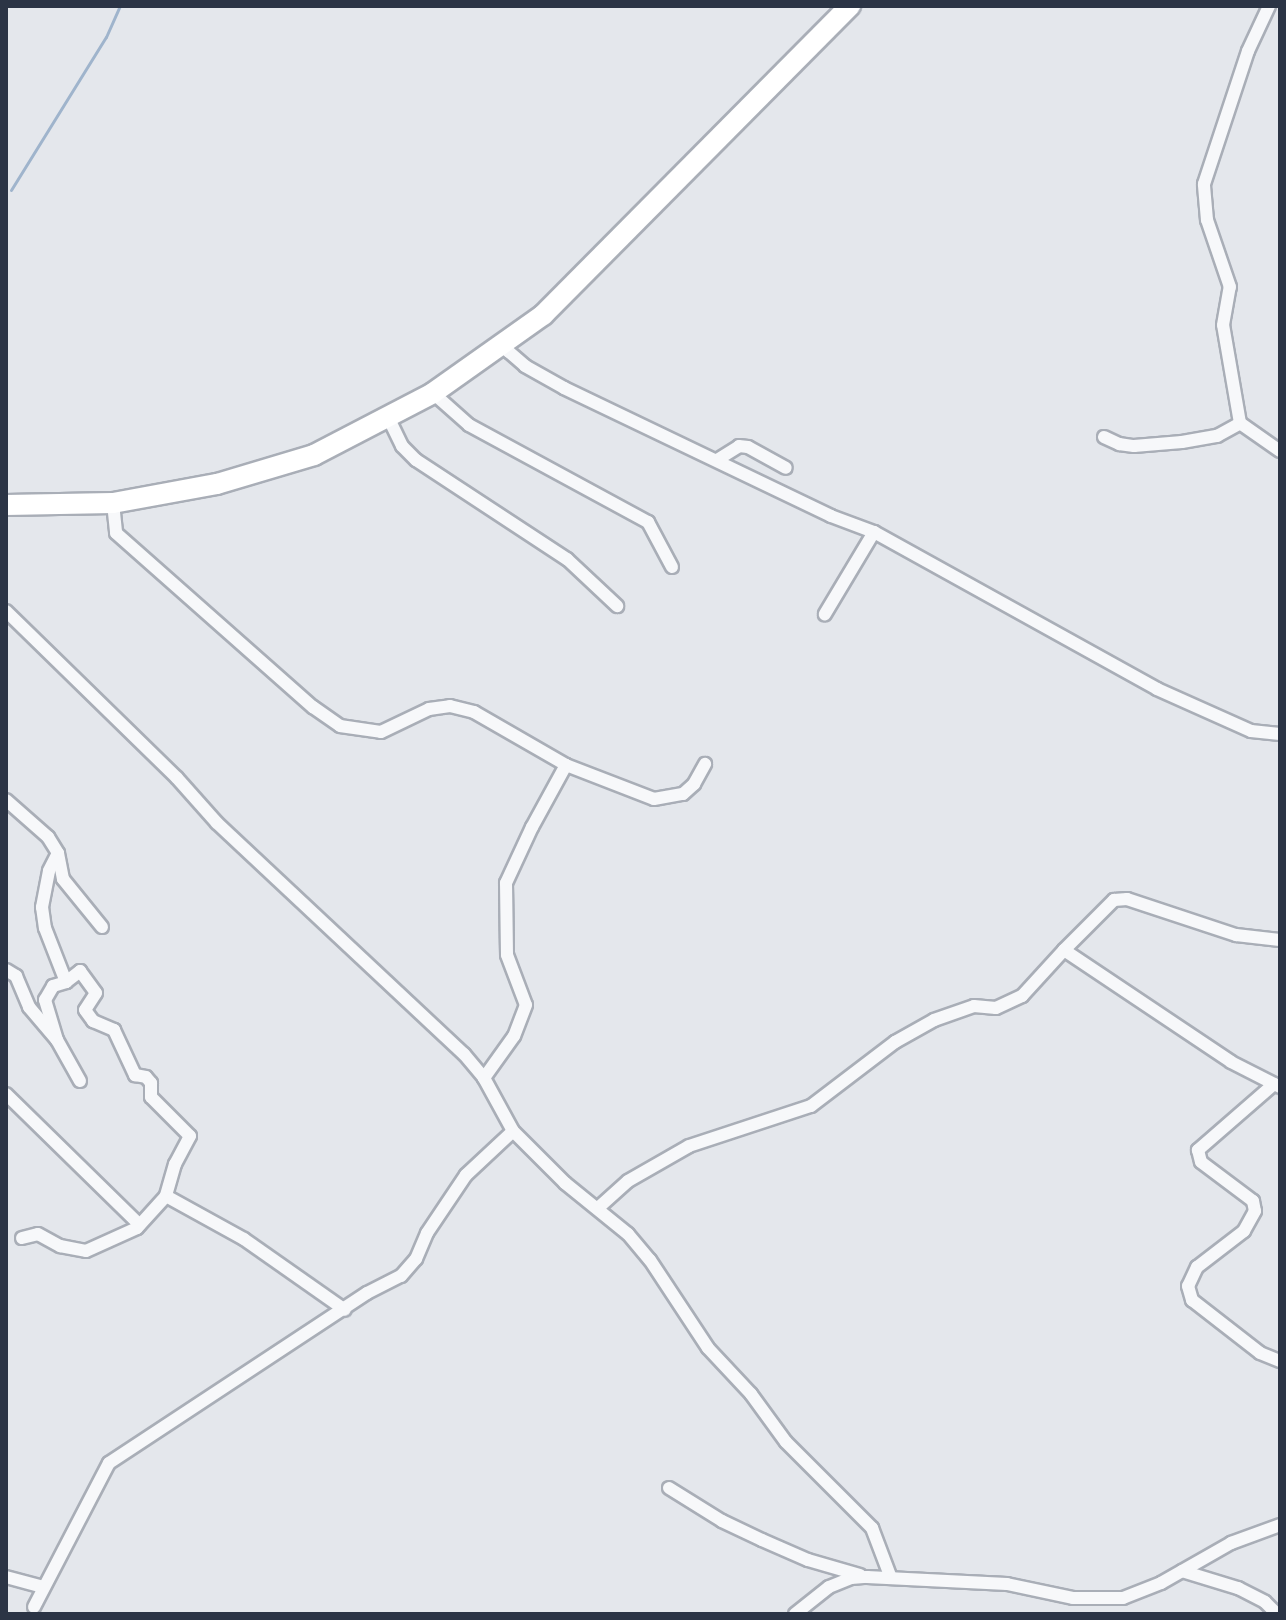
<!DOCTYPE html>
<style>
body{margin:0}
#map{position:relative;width:1286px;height:1620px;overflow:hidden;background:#e4e7ec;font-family:Roboto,sans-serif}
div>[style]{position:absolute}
.stream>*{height:3px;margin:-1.5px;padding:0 1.5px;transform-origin:1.5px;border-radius:1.5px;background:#9fb4cc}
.roads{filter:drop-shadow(2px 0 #a9aeb7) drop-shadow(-2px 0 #a9aeb7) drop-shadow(0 2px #a9aeb7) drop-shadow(0 -2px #a9aeb7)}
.street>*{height:12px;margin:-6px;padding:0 6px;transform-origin:6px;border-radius:6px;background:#f7f8fa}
.primary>*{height:20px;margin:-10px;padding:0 10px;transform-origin:10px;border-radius:10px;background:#fff}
span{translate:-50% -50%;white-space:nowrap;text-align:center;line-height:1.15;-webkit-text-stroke:7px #f4f6f9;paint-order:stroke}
.frame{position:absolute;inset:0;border:8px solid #2b3445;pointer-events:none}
</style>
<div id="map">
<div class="stream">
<i style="left:11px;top:190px;width:180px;rotate:-58.2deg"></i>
<i style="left:106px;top:37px;width:34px;rotate:-66deg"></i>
</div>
<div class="roads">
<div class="street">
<i style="left:505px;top:343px;width:9px;rotate:69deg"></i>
<i style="left:508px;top:351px;width:23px;rotate:41deg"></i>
<i style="left:525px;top:366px;width:45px;rotate:29.4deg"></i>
<i style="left:564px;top:388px;width:296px;rotate:25.6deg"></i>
<i style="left:831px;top:516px;width:46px;rotate:20.4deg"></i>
<i style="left:874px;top:532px;width:96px;rotate:120.9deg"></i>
<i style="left:433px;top:393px;width:48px;rotate:41.6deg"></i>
<i style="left:469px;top:425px;width:204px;rotate:28.5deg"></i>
<i style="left:648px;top:522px;width:51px;rotate:61.9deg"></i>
<i style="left:388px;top:417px;width:32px;rotate:64deg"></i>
<i style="left:402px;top:446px;width:20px;rotate:45deg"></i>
<i style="left:416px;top:460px;width:181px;rotate:33.3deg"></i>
<i style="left:567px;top:559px;width:69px;rotate:43.2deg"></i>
<i style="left:1240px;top:423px;width:49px;rotate:35deg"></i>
<i style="left:1104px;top:437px;width:17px;rotate:25deg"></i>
<i style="left:1119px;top:444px;width:15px;rotate:8deg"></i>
<i style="left:1134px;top:446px;width:48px;rotate:-4.8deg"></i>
<i style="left:1182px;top:442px;width:36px;rotate:-10deg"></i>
<i style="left:1217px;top:436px;width:26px;rotate:-29deg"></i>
<i style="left:1240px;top:423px;width:99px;rotate:-99.8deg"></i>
<i style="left:1223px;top:325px;width:39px;rotate:-80deg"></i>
<i style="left:1230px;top:287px;width:71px;rotate:-108.9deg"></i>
<i style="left:1207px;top:220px;width:36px;rotate:-95deg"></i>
<i style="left:1204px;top:184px;width:140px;rotate:-71.7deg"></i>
<i style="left:1248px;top:51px;width:50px;rotate:-65deg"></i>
<i style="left:717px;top:460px;width:26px;rotate:-32deg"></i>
<i style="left:739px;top:446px;width:9px;rotate:6deg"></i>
<i style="left:748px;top:447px;width:43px;rotate:28.9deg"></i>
<i style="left:113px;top:503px;width:30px;rotate:84deg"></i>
<i style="left:116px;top:533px;width:263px;rotate:41.5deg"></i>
<i style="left:313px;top:707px;width:33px;rotate:35deg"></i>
<i style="left:340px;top:726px;width:41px;rotate:8.3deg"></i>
<i style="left:381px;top:732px;width:53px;rotate:-25.6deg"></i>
<i style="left:429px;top:709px;width:21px;rotate:-8deg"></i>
<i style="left:450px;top:706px;width:25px;rotate:14deg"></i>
<i style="left:474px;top:712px;width:106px;rotate:29.9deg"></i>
<i style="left:566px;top:765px;width:71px;rotate:118.7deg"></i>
<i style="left:532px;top:827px;width:62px;rotate:114.9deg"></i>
<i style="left:506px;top:883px;width:72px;rotate:89.2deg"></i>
<i style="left:507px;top:955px;width:53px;rotate:69.2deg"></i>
<i style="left:526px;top:1005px;width:33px;rotate:111deg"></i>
<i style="left:514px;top:1036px;width:52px;rotate:125.5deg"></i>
<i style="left:874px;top:532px;width:324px;rotate:29deg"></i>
<i style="left:1157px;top:689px;width:103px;rotate:24.1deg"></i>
<i style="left:1251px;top:731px;width:29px;rotate:6deg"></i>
<i style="left:6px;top:611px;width:239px;rotate:44.3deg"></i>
<i style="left:177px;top:778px;width:60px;rotate:48.4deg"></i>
<i style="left:217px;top:823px;width:338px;rotate:43.1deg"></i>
<i style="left:464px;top:1054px;width:31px;rotate:50deg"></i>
<i style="left:484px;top:1078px;width:60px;rotate:61.3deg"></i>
<i style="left:513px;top:1131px;width:74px;rotate:45deg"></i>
<i style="left:565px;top:1183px;width:81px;rotate:39deg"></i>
<i style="left:628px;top:1234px;width:34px;rotate:50deg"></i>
<i style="left:650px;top:1260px;width:105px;rotate:56.6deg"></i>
<i style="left:708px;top:1348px;width:63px;rotate:46.9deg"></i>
<i style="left:751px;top:1394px;width:59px;rotate:53.9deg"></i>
<i style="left:786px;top:1442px;width:122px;rotate:45deg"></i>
<i style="left:872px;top:1528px;width:53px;rotate:69.2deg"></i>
<i style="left:566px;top:765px;width:94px;rotate:21.1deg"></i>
<i style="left:654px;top:799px;width:29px;rotate:-10deg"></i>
<i style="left:683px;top:794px;width:15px;rotate:-42deg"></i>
<i style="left:694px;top:784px;width:23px;rotate:-61deg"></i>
<i style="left:6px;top:800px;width:56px;rotate:41.4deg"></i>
<i style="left:48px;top:837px;width:19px;rotate:58deg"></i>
<i style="left:102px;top:927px;width:62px;rotate:-129.1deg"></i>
<i style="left:63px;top:879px;width:26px;rotate:-101deg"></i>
<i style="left:58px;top:853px;width:20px;rotate:117deg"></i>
<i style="left:49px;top:871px;width:37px;rotate:101deg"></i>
<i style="left:42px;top:907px;width:21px;rotate:82deg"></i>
<i style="left:45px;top:928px;width:58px;rotate:68.7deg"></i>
<i style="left:66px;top:982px;width:18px;rotate:-38deg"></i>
<i style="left:80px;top:971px;width:27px;rotate:54deg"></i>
<i style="left:96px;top:993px;width:20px;rotate:123deg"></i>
<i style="left:85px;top:1010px;width:14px;rotate:54deg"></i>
<i style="left:93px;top:1021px;width:23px;rotate:23deg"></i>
<i style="left:114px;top:1030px;width:50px;rotate:65deg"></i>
<i style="left:135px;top:1075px;width:11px;rotate:10deg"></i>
<i style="left:146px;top:1077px;width:8px;rotate:50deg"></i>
<i style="left:151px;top:1083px;width:14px;rotate:90deg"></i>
<i style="left:151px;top:1097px;width:55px;rotate:45deg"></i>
<i style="left:190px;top:1136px;width:32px;rotate:118deg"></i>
<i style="left:175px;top:1164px;width:33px;rotate:106deg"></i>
<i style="left:166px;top:1196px;width:89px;rotate:28.9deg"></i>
<i style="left:244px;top:1239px;width:123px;rotate:35.1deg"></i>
<i style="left:1064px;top:950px;width:71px;rotate:-45deg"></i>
<i style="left:1114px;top:900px;width:13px;rotate:-4deg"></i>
<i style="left:1127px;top:899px;width:115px;rotate:18.3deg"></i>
<i style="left:1236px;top:935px;width:44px;rotate:6.5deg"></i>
<i style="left:6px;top:970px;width:12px;rotate:31deg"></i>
<i style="left:16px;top:976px;width:34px;rotate:67deg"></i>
<i style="left:29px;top:1007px;width:43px;rotate:49.7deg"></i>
<i style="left:57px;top:1040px;width:42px;rotate:-106.7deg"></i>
<i style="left:45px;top:1000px;width:16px;rotate:-60deg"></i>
<i style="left:53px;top:986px;width:14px;rotate:-17deg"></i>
<i style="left:57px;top:1040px;width:47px;rotate:60.7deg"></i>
<i style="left:1274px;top:1084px;width:101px;rotate:139deg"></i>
<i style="left:1198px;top:1150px;width:12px;rotate:76deg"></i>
<i style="left:1201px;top:1162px;width:65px;rotate:36.9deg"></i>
<i style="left:1253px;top:1201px;width:10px;rotate:79deg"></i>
<i style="left:1255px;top:1211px;width:23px;rotate:119deg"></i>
<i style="left:1244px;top:1231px;width:59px;rotate:142.5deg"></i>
<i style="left:1197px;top:1267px;width:21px;rotate:115deg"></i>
<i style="left:1188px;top:1286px;width:15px;rotate:74deg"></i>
<i style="left:1192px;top:1300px;width:86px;rotate:37.9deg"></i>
<i style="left:1260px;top:1353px;width:22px;rotate:22deg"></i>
<i style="left:6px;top:1094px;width:187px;rotate:44.4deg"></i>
<i style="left:598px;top:1208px;width:40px;rotate:-42deg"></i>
<i style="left:628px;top:1181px;width:70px;rotate:-29.8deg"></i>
<i style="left:689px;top:1146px;width:128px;rotate:-18.2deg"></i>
<i style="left:811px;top:1106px;width:106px;rotate:-37.3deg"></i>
<i style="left:895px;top:1042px;width:45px;rotate:-29.4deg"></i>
<i style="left:934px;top:1020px;width:42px;rotate:-19.3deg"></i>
<i style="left:974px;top:1006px;width:22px;rotate:5deg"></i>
<i style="left:996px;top:1008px;width:29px;rotate:-25deg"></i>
<i style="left:1022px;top:996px;width:62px;rotate:-47.6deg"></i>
<i style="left:1064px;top:950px;width:201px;rotate:33.8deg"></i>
<i style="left:1231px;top:1062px;width:55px;rotate:27deg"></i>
<i style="left:22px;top:1238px;width:16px;rotate:-14deg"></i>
<i style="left:38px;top:1234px;width:25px;rotate:29deg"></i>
<i style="left:60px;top:1246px;width:26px;rotate:11deg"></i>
<i style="left:86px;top:1251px;width:56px;rotate:-24.3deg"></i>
<i style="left:137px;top:1228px;width:43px;rotate:-47.8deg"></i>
<i style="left:669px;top:1488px;width:62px;rotate:31.9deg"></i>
<i style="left:722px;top:1521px;width:44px;rotate:25.4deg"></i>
<i style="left:762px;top:1540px;width:50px;rotate:23.5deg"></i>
<i style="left:808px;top:1560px;width:54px;rotate:16.1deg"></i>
<i style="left:1182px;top:1571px;width:59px;rotate:16.9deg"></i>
<i style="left:1238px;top:1588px;width:30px;rotate:27deg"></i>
<i style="left:1265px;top:1602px;width:17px;rotate:45deg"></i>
<i style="left:6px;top:1577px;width:39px;rotate:15deg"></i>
<i style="left:34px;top:1607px;width:162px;rotate:-62.5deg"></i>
<i style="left:109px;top:1463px;width:309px;rotate:-33.4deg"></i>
<i style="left:367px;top:1293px;width:38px;rotate:-27deg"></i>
<i style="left:401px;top:1276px;width:23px;rotate:-49deg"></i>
<i style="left:416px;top:1259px;width:28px;rotate:-67deg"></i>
<i style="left:427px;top:1233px;width:70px;rotate:-56.1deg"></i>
<i style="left:466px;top:1175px;width:64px;rotate:-43.1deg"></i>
<i style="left:795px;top:1614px;width:43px;rotate:-38.5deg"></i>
<i style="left:829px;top:1587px;width:24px;rotate:-22deg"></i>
<i style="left:851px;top:1578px;width:16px;rotate:-4deg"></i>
<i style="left:867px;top:1577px;width:140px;rotate:2.9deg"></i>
<i style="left:1007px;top:1584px;width:67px;rotate:12deg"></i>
<i style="left:1073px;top:1598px;width:50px"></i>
<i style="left:1123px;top:1598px;width:41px;rotate:-21.5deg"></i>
<i style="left:1161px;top:1583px;width:81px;rotate:-29.7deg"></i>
<i style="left:1231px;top:1543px;width:52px;rotate:-20.2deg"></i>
</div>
<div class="primary">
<i style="left:6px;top:505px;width:107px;rotate:-1.1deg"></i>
<i style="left:113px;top:503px;width:106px;rotate:-10.4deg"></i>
<i style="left:217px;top:484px;width:101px;rotate:-16.6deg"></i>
<i style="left:314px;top:455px;width:134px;rotate:-27.5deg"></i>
<i style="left:433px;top:393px;width:135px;rotate:-35.3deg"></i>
<i style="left:543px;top:315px;width:436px;rotate:-45.2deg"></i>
</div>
</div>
<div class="frame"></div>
</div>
